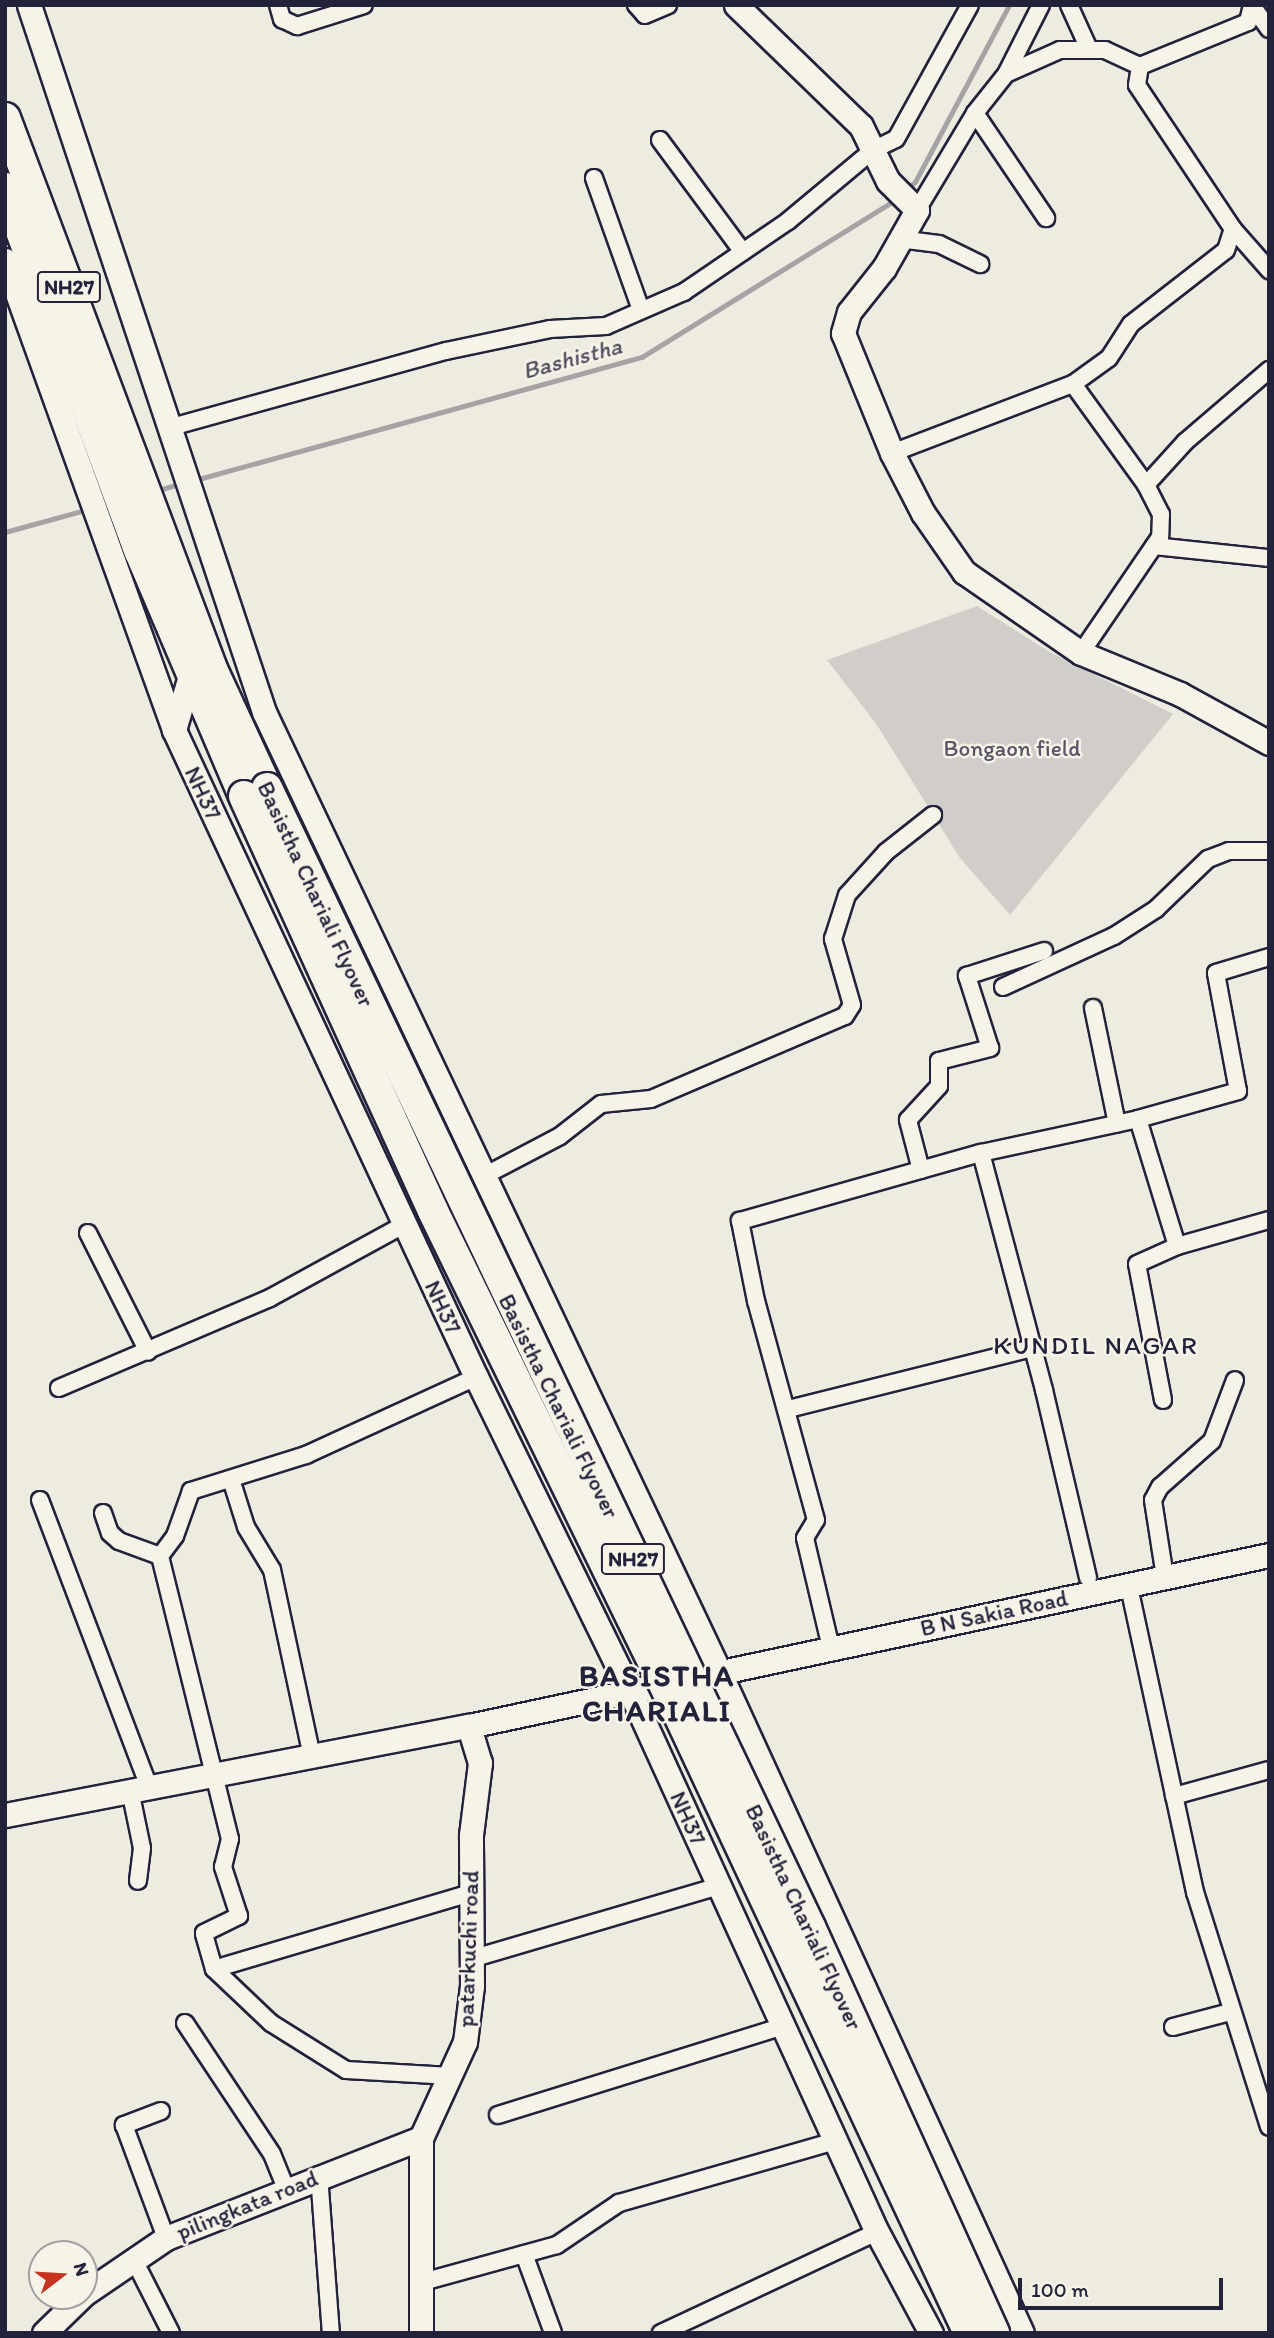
<!DOCTYPE html>
<style>
body{margin:0}
#map{position:relative;width:1274px;height:2338px;overflow:hidden;background:#eeebe1;font-family:Itim,sans-serif}
div>[style]{position:absolute}
.green>*{inset:0;background:#d1cdc9}
.stream>*{height:4.5px;margin:-2.25px;padding:0 2.25px;transform-origin:2.25px;border-radius:2.25px;background:#a6a3a6}
.roads{filter:drop-shadow(2px 0 #22223b) drop-shadow(-2px 0 #22223b) drop-shadow(0 2px #22223b) drop-shadow(0 -2px #22223b)}
.street>*{height:16px;margin:-8px;padding:0 8px;transform-origin:8px;border-radius:8px;background:#f7f3e8}
.secondary>*{height:23px;margin:-11.5px;padding:0 11.5px;transform-origin:11.5px;border-radius:11.5px;background:#f7f3e8}
.highway>*{height:30px;margin:-15px;padding:0 15px;transform-origin:15px;border-radius:15px;background:#f7f3e8}
.bridges{filter:drop-shadow(2px 0 #22223b) drop-shadow(-2px 0 #22223b) drop-shadow(0 2px #22223b) drop-shadow(0 -2px #22223b)}
.highway-bridge>*{height:30px;margin:-15px;padding:0 15px;transform-origin:15px;border-radius:15px;background:#f7f3e8}
span{translate:-50% -50%;white-space:nowrap;text-align:center;line-height:1.15;-webkit-text-stroke:5px #f7f3e8;paint-order:stroke}
.shield-label span{padding:2px 5px;background:#f7f3e8;border:2px solid;border-radius:5px;-webkit-text-stroke-width:0}
.shield-label{font-size:21px;color:#22223b;font-weight:700}
.park-label{font-size:23px;color:#575566}
.street-label{font-size:23px;color:#22223b}
.water-label{font-size:24px;color:#504f60;font-style:italic}
.quarter-label{font-size:26px;color:#22223b;letter-spacing:2px}
.district-label{font-size:30px;color:#22223b;font-weight:700;letter-spacing:2px}
.frame{position:absolute;inset:0;border:7px solid #22223b;pointer-events:none}
.north{position:absolute;left:28px;top:2240px;width:70px;height:70px;box-sizing:border-box;background:#f7f3e8;border:2px solid #a29fa3;border-radius:50%;rotate:73deg;font-size:19px;font-weight:700;line-height:28px;text-align:center;color:#22223b}
.north::after{content:'';display:block;margin:auto;width:24px;height:32px;background:#c8321e;clip-path:polygon(50% 0,100% 100%,50% 72%,0 100%)}
.scale{position:absolute;left:1018px;top:2278px;width:205px;height:32px;box-sizing:border-box;border:4px solid #22223b;border-top:0;padding-left:9px;font-size:21px;line-height:24px;white-space:nowrap;color:#22223b;-webkit-text-stroke:5px #f7f3e8;paint-order:stroke}
</style>
<div id="map">
<div class="green">
<i style="clip-path:polygon(977px 606px,1048px 651px,1173px 714px,1010px 915px,960px 858px,877px 725px,827px 660px)"></i>
</div>
<div class="stream">
<i style="left:906px;top:189px;width:11px;rotate:-38deg"></i>
<i style="left:915px;top:182px;width:200px;rotate:-62deg"></i>
<i style="left:195px;top:480px;width:464px;rotate:-15.4deg"></i>
<i style="left:642px;top:357px;width:298px;rotate:-31.8deg"></i>
<i style="left:155px;top:491px;width:26px;rotate:-16deg"></i>
<i style="left:5px;top:532px;width:87px;rotate:-15.3deg"></i>
</div>
<div class="roads">
<div class="street">
<i style="left:278px;top:5px;width:15px;rotate:74deg"></i>
<i style="left:282px;top:19px;width:17px;rotate:25deg"></i>
<i style="left:297px;top:26px;width:70px;rotate:-17.4deg"></i>
<i style="left:636px;top:5px;width:13px;rotate:48deg"></i>
<i style="left:645px;top:15px;width:25px;rotate:-23deg"></i>
<i style="left:1069px;top:5px;width:48px;rotate:65.6deg"></i>
<i style="left:1253px;top:7px;width:27px;rotate:54deg"></i>
<i style="left:1007px;top:72px;width:75px;rotate:-63.1deg"></i>
<i style="left:975px;top:113px;width:127px;rotate:55.9deg"></i>
<i style="left:660px;top:140px;width:139px;rotate:53.5deg"></i>
<i style="left:594px;top:178px;width:140px;rotate:70.4deg"></i>
<i style="left:917px;top:210px;width:113px;rotate:-59.1deg"></i>
<i style="left:975px;top:113px;width:50px;rotate:-51.5deg"></i>
<i style="left:1006px;top:74px;width:59px;rotate:-24deg"></i>
<i style="left:1060px;top:50px;width:45px"></i>
<i style="left:1105px;top:50px;width:38px;rotate:25deg"></i>
<i style="left:1233px;top:229px;width:55px;rotate:48.7deg"></i>
<i style="left:899px;top:239px;width:40px;rotate:7.1deg"></i>
<i style="left:939px;top:244px;width:46px;rotate:26deg"></i>
<i style="left:1073px;top:384px;width:125px;rotate:54.1deg"></i>
<i style="left:1146px;top:485px;width:33px;rotate:63deg"></i>
<i style="left:1161px;top:514px;width:23px;rotate:92deg"></i>
<i style="left:1160px;top:537px;width:140px;rotate:124.3deg"></i>
<i style="left:168px;top:428px;width:288px;rotate:-15.5deg"></i>
<i style="left:446px;top:351px;width:106px;rotate:-11.9deg"></i>
<i style="left:550px;top:329px;width:56px;rotate:-3.1deg"></i>
<i style="left:606px;top:326px;width:85px;rotate:-23.6deg"></i>
<i style="left:684px;top:292px;width:126px;rotate:-34.3deg"></i>
<i style="left:788px;top:221px;width:111px;rotate:-39.9deg"></i>
<i style="left:873px;top:150px;width:25px;rotate:-26deg"></i>
<i style="left:896px;top:139px;width:153px;rotate:-61.1deg"></i>
<i style="left:892px;top:453px;width:194px;rotate:-20.9deg"></i>
<i style="left:1073px;top:384px;width:44px;rotate:-35.8deg"></i>
<i style="left:1109px;top:358px;width:40px;rotate:-57.1deg"></i>
<i style="left:1131px;top:324px;width:120px;rotate:-37.9deg"></i>
<i style="left:1226px;top:250px;width:22px;rotate:-72deg"></i>
<i style="left:1233px;top:229px;width:173px;rotate:-123.7deg"></i>
<i style="left:1137px;top:85px;width:19px;rotate:-81deg"></i>
<i style="left:1140px;top:66px;width:117px;rotate:-22.2deg"></i>
<i style="left:1248px;top:22px;width:17px;rotate:-77deg"></i>
<i style="left:1146px;top:485px;width:58px;rotate:-47.8deg"></i>
<i style="left:1185px;top:442px;width:111px;rotate:-40.6deg"></i>
<i style="left:1154px;top:546px;width:116px;rotate:6deg"></i>
<i style="left:1003px;top:987px;width:122px;rotate:-24.7deg"></i>
<i style="left:1114px;top:936px;width:50px;rotate:-32.7deg"></i>
<i style="left:1156px;top:909px;width:72px;rotate:-43.9deg"></i>
<i style="left:1208px;top:859px;width:22px;rotate:-21deg"></i>
<i style="left:1229px;top:851px;width:40px"></i>
<i style="left:1093px;top:1008px;width:118px;rotate:78.3deg"></i>
<i style="left:1138px;top:1119px;width:133px;rotate:72.9deg"></i>
<i style="left:1177px;top:1246px;width:96px;rotate:-15.8deg"></i>
<i style="left:981px;top:1153px;width:245px;rotate:75.1deg"></i>
<i style="left:1044px;top:1390px;width:193px;rotate:76.8deg"></i>
<i style="left:921px;top:1170px;width:52px;rotate:-104.6deg"></i>
<i style="left:908px;top:1120px;width:46px;rotate:-47.6deg"></i>
<i style="left:939px;top:1086px;width:25px;rotate:-90deg"></i>
<i style="left:939px;top:1061px;width:53px;rotate:-14.3deg"></i>
<i style="left:990px;top:1048px;width:76px;rotate:-107.7deg"></i>
<i style="left:967px;top:976px;width:81px;rotate:-18deg"></i>
<i style="left:482px;top:1177px;width:88px;rotate:-27.7deg"></i>
<i style="left:560px;top:1136px;width:52px;rotate:-38deg"></i>
<i style="left:601px;top:1104px;width:50px;rotate:-5.7deg"></i>
<i style="left:651px;top:1099px;width:211px;rotate:-23.2deg"></i>
<i style="left:845px;top:1016px;width:13px;rotate:-58deg"></i>
<i style="left:852px;top:1005px;width:69px;rotate:-106.1deg"></i>
<i style="left:833px;top:939px;width:46px;rotate:-72.3deg"></i>
<i style="left:847px;top:895px;width:58px;rotate:-47.8deg"></i>
<i style="left:886px;top:852px;width:60px;rotate:-38.2deg"></i>
<i style="left:88px;top:1233px;width:133px;rotate:63.2deg"></i>
<i style="left:59px;top:1388px;width:229px;rotate:-23.1deg"></i>
<i style="left:270px;top:1298px;width:154px;rotate:-28.7deg"></i>
<i style="left:1163px;top:1400px;width:138px;rotate:-100.8deg"></i>
<i style="left:1137px;top:1264px;width:44px;rotate:-24.2deg"></i>
<i style="left:788px;top:1409px;width:252px;rotate:-14deg"></i>
<i style="left:231px;top:1479px;width:50px;rotate:72.6deg"></i>
<i style="left:246px;top:1527px;width:50px;rotate:58.8deg"></i>
<i style="left:272px;top:1570px;width:190px;rotate:77.9deg"></i>
<i style="left:40px;top:1500px;width:307px;rotate:69.2deg"></i>
<i style="left:103px;top:1513px;width:21px;rotate:71deg"></i>
<i style="left:110px;top:1533px;width:12px;rotate:42deg"></i>
<i style="left:119px;top:1541px;width:44px;rotate:20.1deg"></i>
<i style="left:1165px;top:1577px;width:78px;rotate:-98.9deg"></i>
<i style="left:1153px;top:1500px;width:15px;rotate:-62deg"></i>
<i style="left:1160px;top:1487px;width:69px;rotate:-41.5deg"></i>
<i style="left:1212px;top:1441px;width:65px;rotate:-69.3deg"></i>
<i style="left:1131px;top:1596px;width:303px;rotate:77.8deg"></i>
<i style="left:1195px;top:1892px;width:246px;rotate:72.5deg"></i>
<i style="left:831px;top:1648px;width:113px;rotate:-103.3deg"></i>
<i style="left:805px;top:1538px;width:21px;rotate:-59deg"></i>
<i style="left:816px;top:1520px;width:227px;rotate:-105.3deg"></i>
<i style="left:756px;top:1301px;width:82px;rotate:-101.3deg"></i>
<i style="left:740px;top:1221px;width:250px;rotate:-15.8deg"></i>
<i style="left:981px;top:1153px;width:161px;rotate:-12.2deg"></i>
<i style="left:1138px;top:1119px;width:104px;rotate:-15.6deg"></i>
<i style="left:1238px;top:1091px;width:120px;rotate:-100.6deg"></i>
<i style="left:1216px;top:973px;width:55px;rotate:-16.8deg"></i>
<i style="left:130px;top:1790px;width:59px;rotate:78.3deg"></i>
<i style="left:142px;top:1848px;width:33px;rotate:97deg"></i>
<i style="left:1174px;top:1796px;width:98px;rotate:-15.3deg"></i>
<i style="left:471px;top:1959px;width:259px;rotate:-16.4deg"></i>
<i style="left:214px;top:1969px;width:37px;rotate:-106deg"></i>
<i style="left:204px;top:1933px;width:39px;rotate:-26deg"></i>
<i style="left:239px;top:1916px;width:52px;rotate:-108.1deg"></i>
<i style="left:223px;top:1867px;width:29px;rotate:-76deg"></i>
<i style="left:230px;top:1839px;width:292px;rotate:-103.9deg"></i>
<i style="left:160px;top:1556px;width:25px;rotate:-53deg"></i>
<i style="left:175px;top:1536px;width:48px;rotate:-70.4deg"></i>
<i style="left:191px;top:1491px;width:121px;rotate:-17.4deg"></i>
<i style="left:306px;top:1455px;width:187px;rotate:-24.6deg"></i>
<i style="left:185px;top:2023px;width:157px;rotate:56.4deg"></i>
<i style="left:272px;top:2154px;width:37px;rotate:68deg"></i>
<i style="left:1173px;top:2027px;width:59px;rotate:-14.7deg"></i>
<i style="left:451px;top:2076px;width:105px;rotate:-176.7deg"></i>
<i style="left:346px;top:2070px;width:89px;rotate:-147.9deg"></i>
<i style="left:271px;top:2023px;width:79px;rotate:-136.5deg"></i>
<i style="left:214px;top:1969px;width:268px;rotate:-16.5deg"></i>
<i style="left:161px;top:2111px;width:40px;rotate:159deg"></i>
<i style="left:124px;top:2125px;width:121px;rotate:69.6deg"></i>
<i style="left:498px;top:2115px;width:300px;rotate:-17.3deg"></i>
<i style="left:319px;top:2175px;width:158px;rotate:85.7deg"></i>
<i style="left:524px;top:2254px;width:84px;rotate:69.8deg"></i>
<i style="left:133px;top:2258px;width:84px;rotate:63.1deg"></i>
<i style="left:419px;top:2283px;width:143px;rotate:-15.4deg"></i>
<i style="left:557px;top:2245px;width:75px;rotate:-34.1deg"></i>
<i style="left:619px;top:2203px;width:225px;rotate:-16deg"></i>
<i style="left:661px;top:2333px;width:238px;rotate:-25.1deg"></i>
</div>
<div class="secondary">
<i style="left:29px;top:5px;width:745px;rotate:71.61deg"></i>
<i style="left:264px;top:712px;width:1059px;rotate:64.62deg"></i>
<i style="left:718px;top:1669px;width:730px;rotate:65.4deg"></i>
<i style="left:736px;top:5px;width:174px;rotate:44.1deg"></i>
<i style="left:861px;top:126px;width:61px;rotate:63.9deg"></i>
<i style="left:888px;top:181px;width:41px;rotate:45deg"></i>
<i style="left:917px;top:210px;width:67px;rotate:119.6deg"></i>
<i style="left:884px;top:268px;width:56px;rotate:128.5deg"></i>
<i style="left:849px;top:312px;width:22px;rotate:106deg"></i>
<i style="left:843px;top:333px;width:130px;rotate:67.8deg"></i>
<i style="left:892px;top:453px;width:68px;rotate:62.7deg"></i>
<i style="left:923px;top:513px;width:72px;rotate:55.2deg"></i>
<i style="left:964px;top:572px;width:142px;rotate:34.7deg"></i>
<i style="left:1081px;top:653px;width:107px;rotate:22.5deg"></i>
<i style="left:1180px;top:694px;width:102px;rotate:28.8deg"></i>
<i style="left:5px;top:260px;width:499px;rotate:70.2deg"></i>
<i style="left:174px;top:730px;width:714px;rotate:64.98deg"></i>
<i style="left:476px;top:1377px;width:364px;rotate:63.9deg"></i>
<i style="left:636px;top:1704px;width:580px;rotate:65.47deg"></i>
<i style="left:877px;top:2232px;width:115px;rotate:61.9deg"></i>
<i style="left:174px;top:730px;width:56px;rotate:-73.5deg"></i>
<i style="left:5px;top:1815px;width:472px;rotate:-10.9deg"></i>
<i style="left:469px;top:1726px;width:818px;rotate:-12.07deg"></i>
<i style="left:84px;top:2294px;width:99px;rotate:-34.3deg"></i>
<i style="left:166px;top:2238px;width:274px;rotate:-21.4deg"></i>
<i style="left:44px;top:2333px;width:53px;rotate:-44.2deg"></i>
<i style="left:421px;top:2333px;width:195px;rotate:-90deg"></i>
<i style="left:421px;top:2138px;width:106px;rotate:-65.4deg"></i>
<i style="left:465px;top:2042px;width:56px;rotate:-82.9deg"></i>
<i style="left:472px;top:1986px;width:151px;rotate:-90.4deg"></i>
<i style="left:471px;top:1835px;width:73px;rotate:-82.9deg"></i>
<i style="left:480px;top:1763px;width:39px;rotate:-107deg"></i>
</div>
<div class="highway">
<i style="left:5px;top:118px;width:589px;rotate:69.41deg"></i>
<i style="left:212px;top:669px;width:131px;rotate:65.2deg"></i>
<i style="left:5px;top:188px;width:388px;rotate:69.7deg"></i>
<i style="left:140px;top:552px;width:265px;rotate:66.9deg"></i>
</div>
</div>
<div class="bridges">
<div class="highway-bridge">
<i style="left:267px;top:788px;width:1262px;rotate:64.51deg"></i>
<i style="left:810px;top:1927px;width:446px;rotate:65.6deg"></i>
<i style="left:244px;top:796px;width:456px;rotate:65.5deg"></i>
<i style="left:433px;top:1211px;width:556px;rotate:63.99deg"></i>
<i style="left:677px;top:1711px;width:687px;rotate:64.85deg"></i>
</div>
</div>
<div class="shield-label">
<span style="left:69px;top:287px">NH27</span>
<span style="left:633px;top:1559px">NH27</span>
</div>
<div class="park-label">
<span style="left:1012px;top:748px">Bongaon field</span>
</div>
<div class="street-label">
<span style="left:203px;top:793px;rotate:65deg">NH37</span>
<span style="left:316px;top:894px;rotate:65deg">Basistha Chariali Flyover</span>
<span style="left:443px;top:1307px;rotate:65deg">NH37</span>
<span style="left:559px;top:1406px;rotate:64deg">Basistha Chariali Flyover</span>
<span style="left:994px;top:1613px;rotate:-12deg">B N Sakia Road</span>
<span style="left:688px;top:1818px;rotate:66deg">NH37</span>
<span style="left:804px;top:1917px;rotate:65deg">Basistha Chariali Flyover</span>
<span style="left:468px;top:1949px;rotate:-88deg">patarkuchi road</span>
<span style="left:247px;top:2205px;rotate:-22deg">pilingkata road</span>
</div>
<div class="water-label">
<span style="left:572px;top:358px;rotate:-15deg">Bashistha</span>
</div>
<div class="quarter-label">
<span style="left:1096px;top:1346px">KUNDIL NAGAR</span>
</div>
<div class="district-label">
<span style="left:657px;top:1693px">BASISTHA<br>CHARIALI</span>
</div>
<div class="frame"></div>
<div class="north">N</div>
<div class="scale">100 m</div>
</div>
